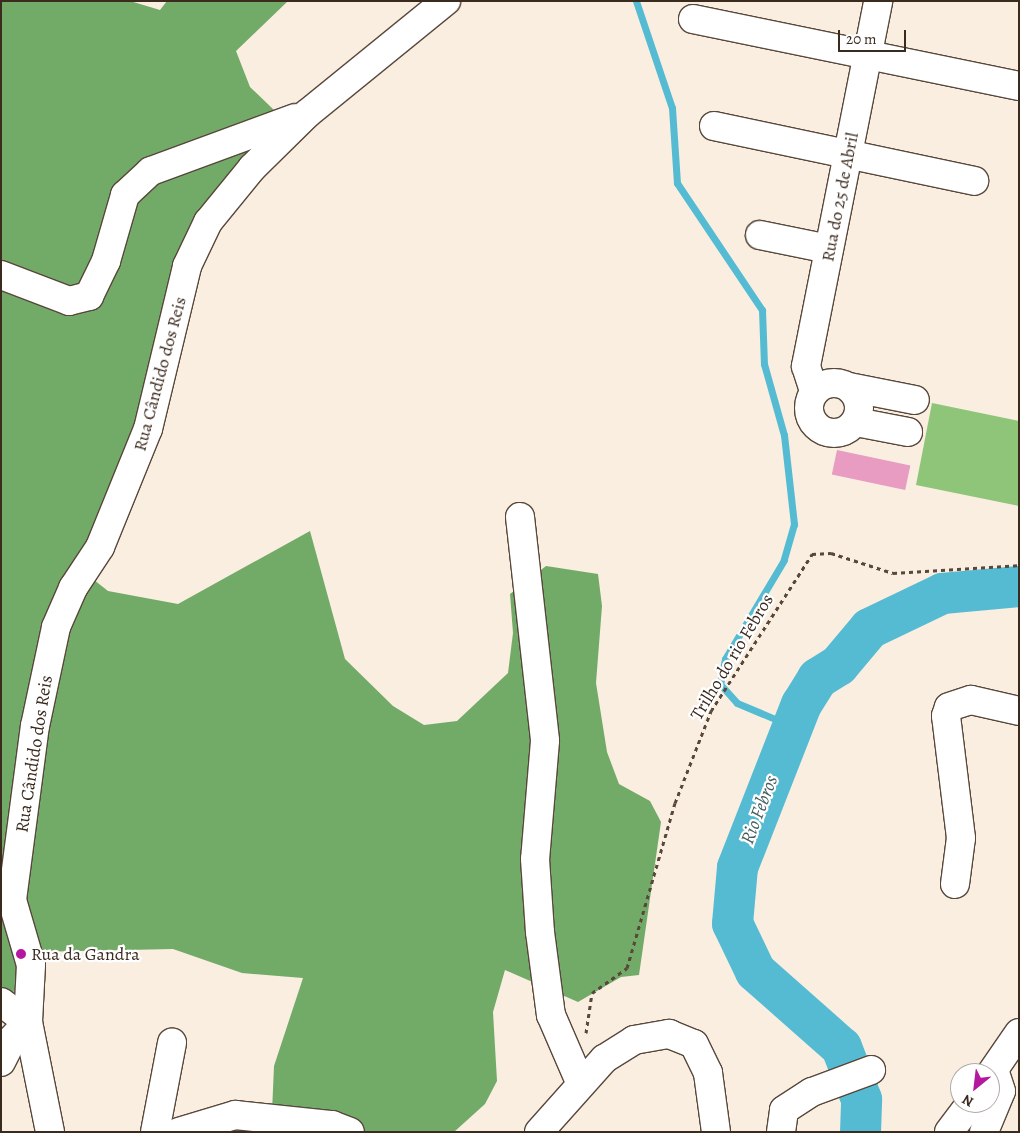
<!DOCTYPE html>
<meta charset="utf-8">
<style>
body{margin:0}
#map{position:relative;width:1020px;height:1133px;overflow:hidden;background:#f9eee0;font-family:Alegreya,serif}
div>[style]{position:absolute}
.green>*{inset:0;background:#8ec578}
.forest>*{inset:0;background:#72aa68}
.stream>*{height:7px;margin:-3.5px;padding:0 3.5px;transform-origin:3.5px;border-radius:3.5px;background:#55bbd3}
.river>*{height:41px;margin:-20.5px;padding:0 20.5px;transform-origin:20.5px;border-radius:20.5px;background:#55bbd3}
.building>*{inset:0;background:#e99cc2;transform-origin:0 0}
.path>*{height:3px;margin-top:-1.5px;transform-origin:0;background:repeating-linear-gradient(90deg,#58473b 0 4px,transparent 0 8px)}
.roads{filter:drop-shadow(1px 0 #58473b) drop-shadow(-1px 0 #58473b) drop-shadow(0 1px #58473b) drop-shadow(0 -1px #58473b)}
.minor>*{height:28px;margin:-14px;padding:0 14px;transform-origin:14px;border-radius:14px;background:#fff}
.minor>.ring{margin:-14px;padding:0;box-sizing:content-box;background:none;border:28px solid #fff;border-radius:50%}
.dots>*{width:14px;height:14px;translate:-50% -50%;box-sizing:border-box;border:2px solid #fff;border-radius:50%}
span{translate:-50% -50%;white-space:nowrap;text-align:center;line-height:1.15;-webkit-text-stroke:4.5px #fff;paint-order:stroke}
.street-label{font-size:18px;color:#3b2a1e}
.poi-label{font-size:18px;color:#3b2a1e}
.left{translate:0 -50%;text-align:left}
.water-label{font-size:19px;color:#445d5d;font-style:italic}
.frame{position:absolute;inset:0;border:2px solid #3b2a1e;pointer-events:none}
.north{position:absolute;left:950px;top:1063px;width:50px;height:50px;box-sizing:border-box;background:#fff;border:1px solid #b1aaa5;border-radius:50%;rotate:209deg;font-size:14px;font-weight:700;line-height:20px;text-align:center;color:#3b2a1e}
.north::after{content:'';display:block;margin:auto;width:18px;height:22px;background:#b5179e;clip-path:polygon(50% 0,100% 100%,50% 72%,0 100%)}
.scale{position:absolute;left:838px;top:30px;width:68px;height:22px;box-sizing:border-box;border:2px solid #3b2a1e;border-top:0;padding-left:6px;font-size:15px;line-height:18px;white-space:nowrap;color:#3b2a1e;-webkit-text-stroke:4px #fff;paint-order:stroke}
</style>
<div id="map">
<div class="green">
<i style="clip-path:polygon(932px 403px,1019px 421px,1019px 506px,916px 485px)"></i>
</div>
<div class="forest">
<i style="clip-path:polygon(1px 1px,130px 1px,160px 10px,167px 1px,288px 1px,236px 51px,250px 87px,299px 134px,223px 206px,89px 576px,108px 591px,178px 604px,310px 531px,345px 659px,393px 706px,424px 725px,457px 721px,508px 673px,513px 633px,510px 594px,546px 566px,598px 574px,602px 606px,596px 683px,607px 752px,619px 784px,650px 801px,661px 822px,639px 975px,621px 977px,578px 1002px,505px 970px,493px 1012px,497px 1081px,485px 1104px,454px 1132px,304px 1132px,272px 1112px,274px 1066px,303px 978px,242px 973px,173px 949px,33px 952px,12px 995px,1px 995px)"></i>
</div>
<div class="stream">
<i style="left:636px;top:1px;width:113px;rotate:71.4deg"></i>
<i style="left:672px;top:108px;width:75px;rotate:86.2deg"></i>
<i style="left:677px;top:183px;width:153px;rotate:56.2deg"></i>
<i style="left:762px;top:310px;width:54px;rotate:87.9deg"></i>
<i style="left:764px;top:364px;width:74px;rotate:74.3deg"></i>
<i style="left:784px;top:435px;width:90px;rotate:83.6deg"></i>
<i style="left:794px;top:524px;width:37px;rotate:106deg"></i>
<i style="left:784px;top:560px;width:115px;rotate:120.8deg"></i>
<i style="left:725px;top:659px;width:25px;rotate:101deg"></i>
<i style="left:720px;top:684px;width:25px;rotate:48deg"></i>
<i style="left:737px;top:703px;width:41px;rotate:22.8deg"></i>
<i style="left:775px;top:719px;width:20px;rotate:45deg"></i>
</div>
<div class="river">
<i style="left:860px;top:1132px;width:33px;rotate:-88deg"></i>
<i style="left:861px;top:1099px;width:56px;rotate:-111deg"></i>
<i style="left:841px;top:1047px;width:115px;rotate:-138.5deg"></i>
<i style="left:755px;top:971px;width:53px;rotate:-115.6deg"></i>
<i style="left:732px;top:923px;width:56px;rotate:-84.9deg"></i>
<i style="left:737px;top:867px;width:175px;rotate:-68.6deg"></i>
<i style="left:801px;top:704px;width:31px;rotate:-58deg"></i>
<i style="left:817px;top:678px;width:25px;rotate:-32deg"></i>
<i style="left:838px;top:665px;width:48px;rotate:-50deg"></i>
<i style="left:869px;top:628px;width:81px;rotate:-25.6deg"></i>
<i style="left:942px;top:593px;width:77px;rotate:-5.2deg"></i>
</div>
<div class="building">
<i style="left:837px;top:450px;width:75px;height:25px;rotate:12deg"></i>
</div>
<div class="path">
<i style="left:586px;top:1033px;width:40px;rotate:-81.5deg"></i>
<i style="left:592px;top:993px;width:43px;rotate:-35.5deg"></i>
<i style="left:627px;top:968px;width:172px;rotate:-73.8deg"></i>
<i style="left:675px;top:803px;width:99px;rotate:-68.6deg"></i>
<i style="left:711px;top:711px;width:187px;rotate:-57.2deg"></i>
<i style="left:812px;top:554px;width:19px;rotate:-3deg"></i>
<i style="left:831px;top:553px;width:65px;rotate:17.9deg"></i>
<i style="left:893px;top:573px;width:126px;rotate:-3.6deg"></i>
</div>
<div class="roads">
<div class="minor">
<i style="left:693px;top:19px;width:333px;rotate:11.6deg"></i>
<i style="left:714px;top:126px;width:266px;rotate:11.9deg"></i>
<i style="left:760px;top:235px;width:70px;rotate:11.5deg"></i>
<i style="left:1px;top:275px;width:73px;rotate:20.9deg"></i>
<i style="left:69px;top:301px;width:21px;rotate:-14deg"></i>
<i style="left:89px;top:296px;width:39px;rotate:-64deg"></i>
<i style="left:106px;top:261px;width:69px;rotate:-73.9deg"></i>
<i style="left:125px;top:195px;width:35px;rotate:-43deg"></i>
<i style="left:151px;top:171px;width:153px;rotate:-20.2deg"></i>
<i class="ring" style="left:809px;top:383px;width:22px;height:22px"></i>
<i style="left:849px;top:387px;width:67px;rotate:11.1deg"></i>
<i style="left:814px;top:391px;width:26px;rotate:-108deg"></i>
<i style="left:806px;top:366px;width:372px;rotate:-78.8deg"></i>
<i style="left:856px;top:422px;width:53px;rotate:10.9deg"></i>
<i style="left:520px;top:517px;width:225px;rotate:83.6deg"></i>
<i style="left:545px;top:741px;width:118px;rotate:94.8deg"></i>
<i style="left:535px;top:859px;width:73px;rotate:86.1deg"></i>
<i style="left:540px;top:932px;width:84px;rotate:82.5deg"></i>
<i style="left:551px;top:1015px;width:73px;rotate:66.6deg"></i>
<i style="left:955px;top:884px;width:46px;rotate:-82.6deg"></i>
<i style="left:961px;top:838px;width:123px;rotate:-97deg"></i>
<i style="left:946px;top:716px;width:9px;rotate:-72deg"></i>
<i style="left:949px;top:707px;width:23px;rotate:-18deg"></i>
<i style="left:971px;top:700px;width:49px;rotate:12.9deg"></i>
<i style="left:1px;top:1002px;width:34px;rotate:37deg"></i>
<i style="left:1px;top:1062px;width:27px;rotate:-63deg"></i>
<i style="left:13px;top:1038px;width:22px;rotate:-47deg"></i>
<i style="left:990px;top:1075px;width:51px;rotate:-55.4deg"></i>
<i style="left:50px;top:1132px;width:112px;rotate:-101.3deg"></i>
<i style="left:28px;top:1022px;width:57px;rotate:-87deg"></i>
<i style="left:31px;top:965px;width:68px;rotate:-106.3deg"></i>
<i style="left:12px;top:900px;width:176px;rotate:-82.5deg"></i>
<i style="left:35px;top:726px;width:101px;rotate:-78deg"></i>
<i style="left:56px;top:627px;width:43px;rotate:-66.4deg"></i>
<i style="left:73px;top:588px;width:49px;rotate:-56.6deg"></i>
<i style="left:100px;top:547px;width:127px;rotate:-67.9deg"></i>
<i style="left:148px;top:429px;width:168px;rotate:-76.5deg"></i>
<i style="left:187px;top:266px;width:49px;rotate:-64.5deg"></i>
<i style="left:208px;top:222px;width:70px;rotate:-50.8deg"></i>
<i style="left:252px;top:168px;width:78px;rotate:-44.5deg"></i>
<i style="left:308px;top:113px;width:178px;rotate:-39.1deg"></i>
<i style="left:155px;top:1132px;width:91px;rotate:-79.2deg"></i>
<i style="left:179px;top:1132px;width:59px;rotate:-16.9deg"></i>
<i style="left:235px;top:1115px;width:98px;rotate:5.9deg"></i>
<i style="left:332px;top:1125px;width:19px;rotate:21deg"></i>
<i style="left:539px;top:1132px;width:98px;rotate:-48.3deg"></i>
<i style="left:604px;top:1059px;width:36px;rotate:-32deg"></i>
<i style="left:634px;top:1040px;width:36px;rotate:-10deg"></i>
<i style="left:669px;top:1034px;width:27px;rotate:22deg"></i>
<i style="left:694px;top:1044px;width:32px;rotate:64deg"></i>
<i style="left:708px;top:1073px;width:60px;rotate:82.3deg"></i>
<i style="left:781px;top:1132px;width:22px;rotate:-82deg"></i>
<i style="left:784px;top:1110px;width:33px;rotate:-33deg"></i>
<i style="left:812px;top:1092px;width:63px;rotate:-20.4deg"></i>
<i style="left:949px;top:1132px;width:36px;rotate:-53deg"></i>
<i style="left:984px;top:1132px;width:44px;rotate:-67.5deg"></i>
<i style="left:1001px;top:1091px;width:22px;rotate:-108deg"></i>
</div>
</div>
<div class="dots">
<i style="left:21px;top:954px;background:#b5179e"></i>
</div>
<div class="street-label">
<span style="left:840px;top:197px;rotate:-79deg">Rua do 25 de Abril</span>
<span style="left:160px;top:374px;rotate:-75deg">Rua Cândido dos Reis</span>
<span style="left:732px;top:657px;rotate:-59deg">Trilho do rio Febros</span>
<span style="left:34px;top:754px;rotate:-81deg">Rua Cândido dos Reis</span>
</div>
<div class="poi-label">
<span class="left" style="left:31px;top:954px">Rua da Gandra</span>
</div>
<div class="water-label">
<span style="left:760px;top:810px;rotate:-69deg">Rio Febros</span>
</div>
<div class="frame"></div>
<div class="north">N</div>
<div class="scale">20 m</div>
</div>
